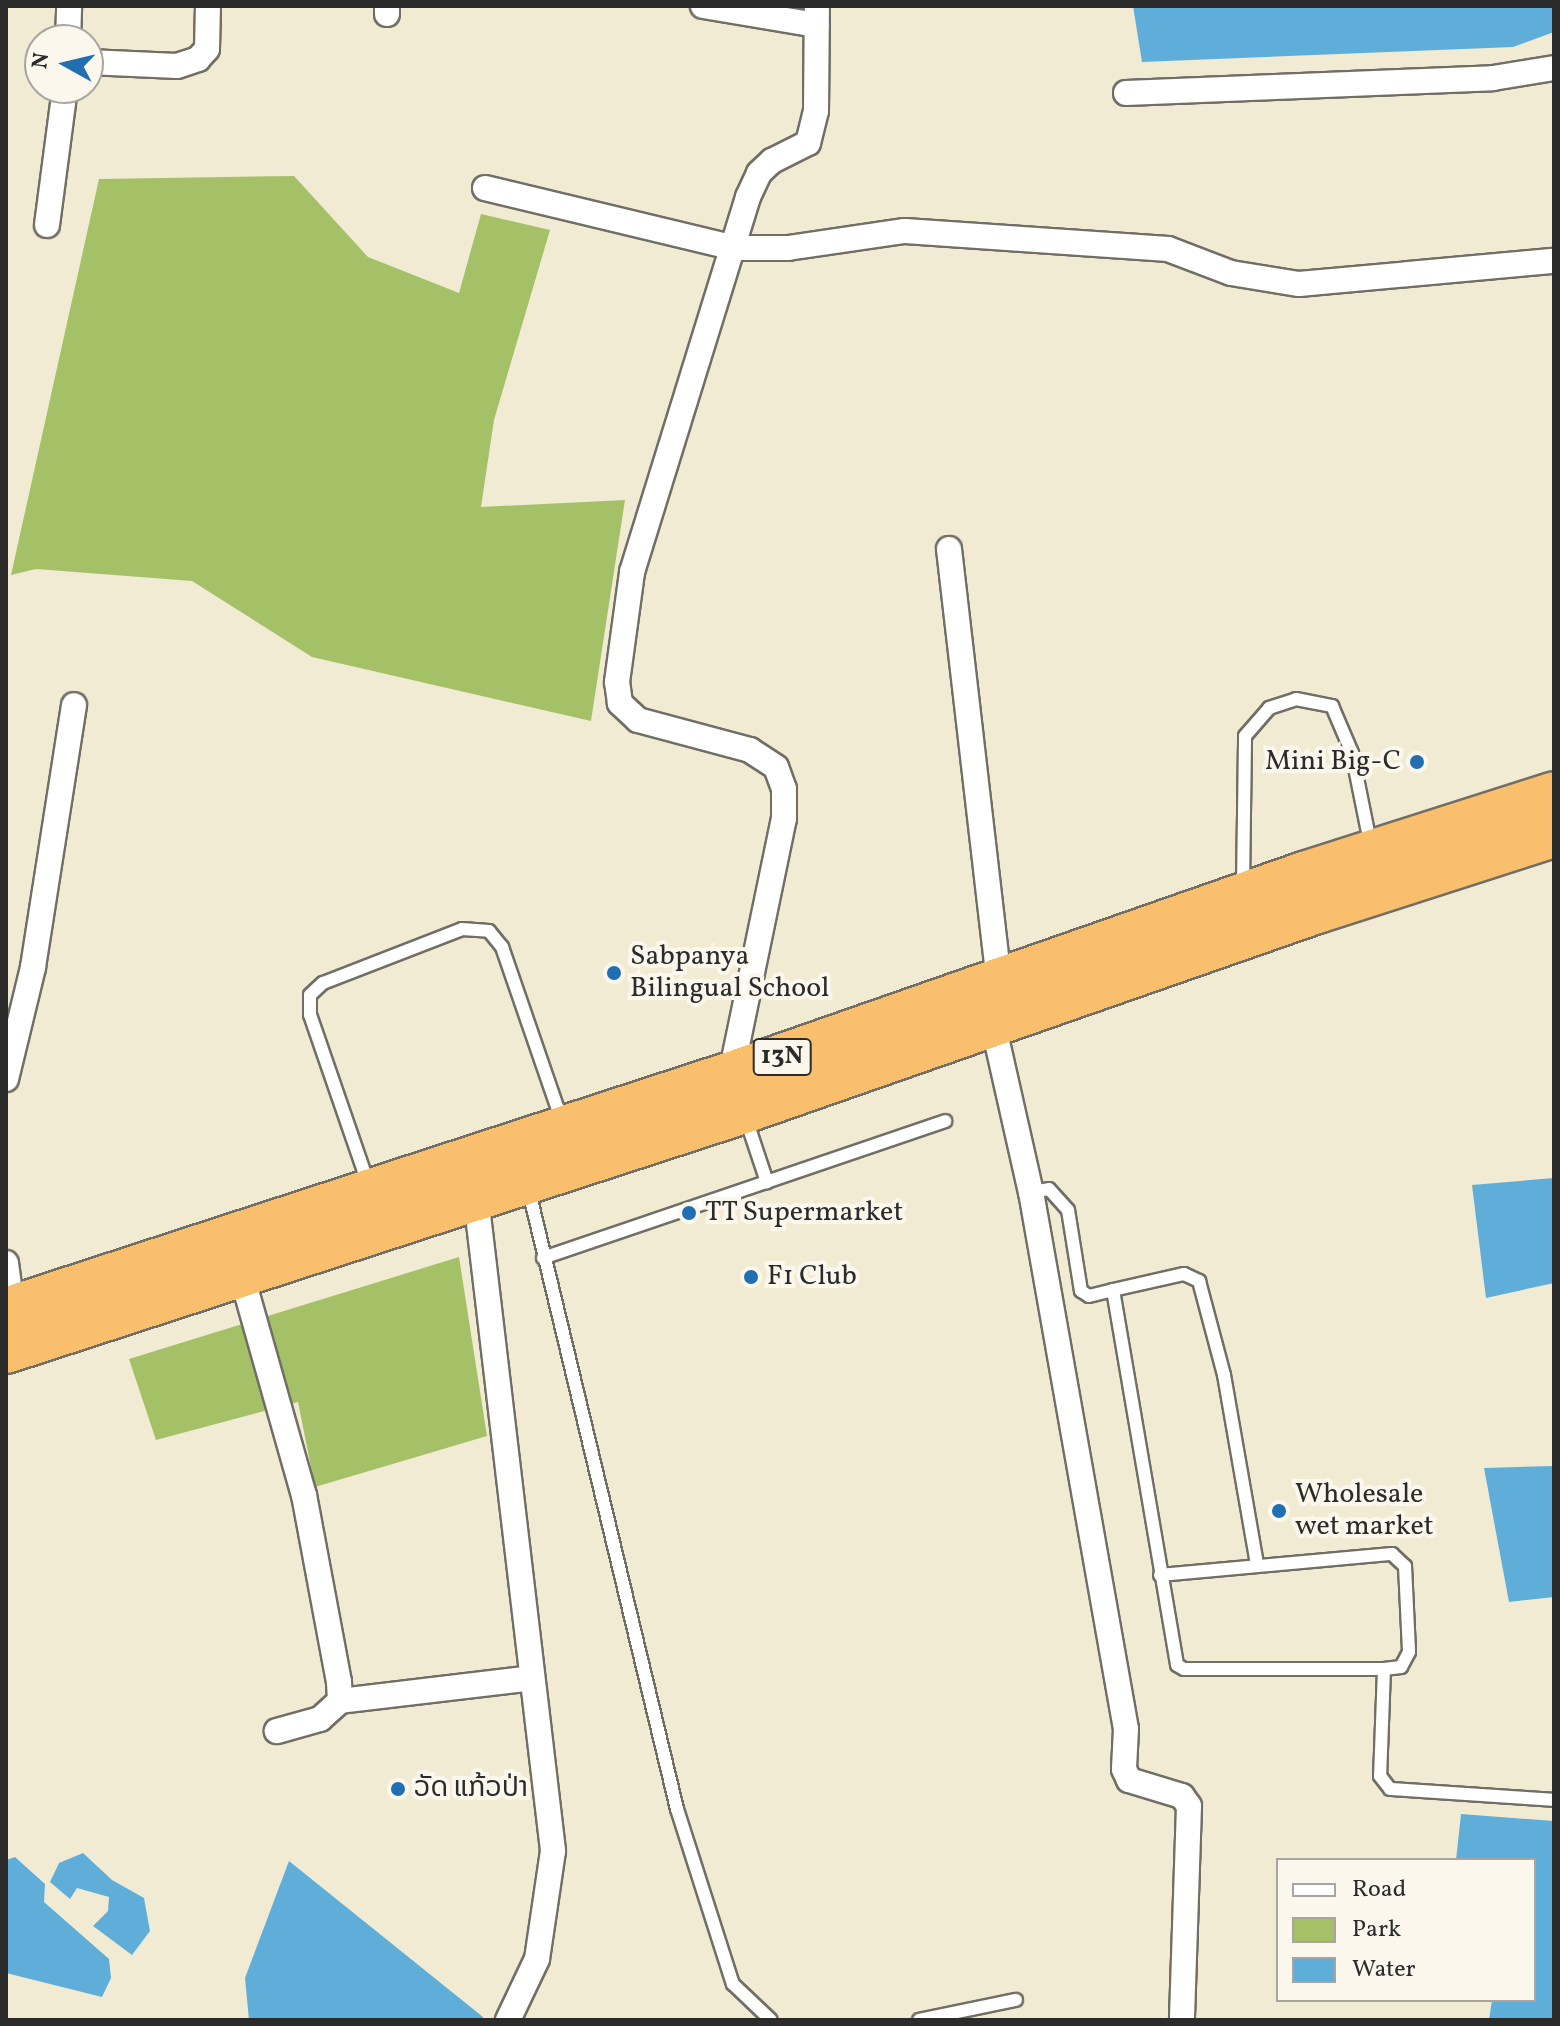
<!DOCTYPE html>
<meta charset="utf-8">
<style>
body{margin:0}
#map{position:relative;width:1560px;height:2026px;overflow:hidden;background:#f2ebd3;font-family:Vollkorn,"Noto Sans Lao",serif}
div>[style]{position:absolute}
.green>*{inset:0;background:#a5c167}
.water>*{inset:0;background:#5eaed9}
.roads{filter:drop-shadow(2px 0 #716e66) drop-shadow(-2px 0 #716e66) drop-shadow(0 2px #716e66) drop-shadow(0 -2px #716e66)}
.lane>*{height:12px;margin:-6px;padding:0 6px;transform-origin:6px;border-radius:6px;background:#fff}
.street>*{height:24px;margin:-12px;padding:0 12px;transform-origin:12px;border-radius:12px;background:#fff}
.highway>*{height:44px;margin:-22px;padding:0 22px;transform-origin:22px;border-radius:22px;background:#f9bf6d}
.dots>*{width:22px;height:22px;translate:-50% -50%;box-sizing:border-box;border:4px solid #fbf7ec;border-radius:50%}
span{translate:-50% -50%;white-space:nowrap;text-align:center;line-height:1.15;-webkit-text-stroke:8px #fbf7ec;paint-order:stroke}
.shield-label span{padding:2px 6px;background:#fbf7ec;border:2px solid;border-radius:6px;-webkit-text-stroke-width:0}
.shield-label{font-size:26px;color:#2b2b2b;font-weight:700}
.poi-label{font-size:28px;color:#2b2b2b}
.right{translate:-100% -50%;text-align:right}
.left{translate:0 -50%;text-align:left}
.frame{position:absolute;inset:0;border:8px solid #2b2b2b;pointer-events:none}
.legend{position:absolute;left:1276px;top:1858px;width:260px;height:144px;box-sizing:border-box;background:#fbf7ec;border:2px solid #a8a59f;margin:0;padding:10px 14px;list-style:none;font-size:24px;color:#2b2b2b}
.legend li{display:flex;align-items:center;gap:16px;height:40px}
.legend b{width:40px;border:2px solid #a8a59f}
.north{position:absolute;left:24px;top:24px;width:80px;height:80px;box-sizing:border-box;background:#fbf7ec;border:2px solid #a8a59f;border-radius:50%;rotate:278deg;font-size:22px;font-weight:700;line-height:32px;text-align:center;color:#2b2b2b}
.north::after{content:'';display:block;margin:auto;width:28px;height:36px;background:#1f6fb2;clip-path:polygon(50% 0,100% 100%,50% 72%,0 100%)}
</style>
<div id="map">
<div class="green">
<i style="clip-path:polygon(294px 176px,368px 257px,459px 293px,481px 214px,550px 230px,494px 420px,481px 507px,625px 500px,591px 721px,312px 657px,192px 581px,36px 569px,11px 575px,99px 179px)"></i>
<i style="clip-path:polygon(459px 1257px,487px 1436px,315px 1487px,298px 1402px,156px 1440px,129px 1359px)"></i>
</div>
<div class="water">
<i style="clip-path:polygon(1133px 6px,1554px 6px,1554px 32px,1513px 47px,1142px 62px)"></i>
<i style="clip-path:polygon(1554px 1178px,1554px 1283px,1486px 1298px,1472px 1185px)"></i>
<i style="clip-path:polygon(1554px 1466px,1554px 1597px,1509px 1602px,1484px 1468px)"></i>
<i style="clip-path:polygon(1461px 1814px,1554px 1821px,1554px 2020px,1489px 2020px,1492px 2000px,1534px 2000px,1534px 1860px,1456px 1860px)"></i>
<i style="clip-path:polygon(83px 1853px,112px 1880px,144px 1898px,150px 1931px,132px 1955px,93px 1926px,108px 1911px,109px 1897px,77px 1888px,70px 1899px,50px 1882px,59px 1863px)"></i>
<i style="clip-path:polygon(15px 1857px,45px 1884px,44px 1902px,109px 1959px,111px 1978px,102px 1997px,6px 1973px,6px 1860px)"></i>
<i style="clip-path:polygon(289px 1861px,483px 2017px,482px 2020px,249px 2020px,245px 1978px)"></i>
</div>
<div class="roads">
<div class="lane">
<i style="left:1243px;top:885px;width:149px;rotate:-89.2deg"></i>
<i style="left:1245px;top:736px;width:37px;rotate:-49deg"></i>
<i style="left:1269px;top:708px;width:28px;rotate:-18deg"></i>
<i style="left:1296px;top:699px;width:37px;rotate:11deg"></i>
<i style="left:1332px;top:706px;width:51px;rotate:66.9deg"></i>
<i style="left:1352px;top:753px;width:96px;rotate:78.6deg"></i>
<i style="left:745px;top:1116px;width:70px;rotate:71.6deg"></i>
<i style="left:368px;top:1183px;width:178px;rotate:-109deg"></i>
<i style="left:310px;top:1015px;width:20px;rotate:-90deg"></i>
<i style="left:310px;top:995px;width:18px;rotate:-43deg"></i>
<i style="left:323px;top:983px;width:149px;rotate:-21.2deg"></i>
<i style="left:462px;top:929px;width:27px;rotate:4deg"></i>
<i style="left:489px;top:931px;width:21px;rotate:51deg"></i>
<i style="left:502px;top:947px;width:184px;rotate:71deg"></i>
<i style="left:528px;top:1187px;width:640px;rotate:76.53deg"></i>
<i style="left:677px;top:1809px;width:184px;rotate:72.3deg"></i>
<i style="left:733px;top:1984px;width:52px;rotate:43.5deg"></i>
<i style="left:1031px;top:1192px;width:18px;rotate:-9deg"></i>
<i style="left:1049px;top:1189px;width:28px;rotate:48deg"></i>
<i style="left:1068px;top:1210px;width:82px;rotate:80.9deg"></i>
<i style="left:1081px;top:1291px;width:9px;rotate:32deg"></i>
<i style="left:1089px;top:1296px;width:25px;rotate:-14deg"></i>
<i style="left:1113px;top:1290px;width:380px;rotate:80.3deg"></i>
<i style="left:1177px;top:1665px;width:8px;rotate:30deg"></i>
<i style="left:1184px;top:1669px;width:200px"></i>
<i style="left:1384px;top:1669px;width:107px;rotate:92.1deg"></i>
<i style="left:1380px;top:1776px;width:16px;rotate:52deg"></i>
<i style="left:1390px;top:1789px;width:164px;rotate:3.8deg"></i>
<i style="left:543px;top:1258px;width:425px;rotate:-18.8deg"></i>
<i style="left:1113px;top:1290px;width:73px;rotate:-12.7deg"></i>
<i style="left:1184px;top:1274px;width:17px;rotate:25deg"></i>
<i style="left:1199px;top:1281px;width:97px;rotate:75.1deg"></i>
<i style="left:1224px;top:1375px;width:193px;rotate:80.1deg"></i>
<i style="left:1160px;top:1575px;width:233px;rotate:-5.2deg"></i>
<i style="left:1392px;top:1554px;width:18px;rotate:43deg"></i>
<i style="left:1405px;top:1566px;width:86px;rotate:87.3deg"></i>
<i style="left:1409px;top:1652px;width:17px;rotate:118deg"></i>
<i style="left:1401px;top:1667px;width:17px;rotate:173deg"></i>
<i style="left:919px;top:2020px;width:99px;rotate:-11.7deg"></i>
</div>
<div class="street">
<i style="left:387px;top:6px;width:8px;rotate:90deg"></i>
<i style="left:703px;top:6px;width:115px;rotate:9.5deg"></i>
<i style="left:68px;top:40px;width:34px;rotate:-88deg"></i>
<i style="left:88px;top:62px;width:89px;rotate:2.6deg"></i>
<i style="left:177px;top:66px;width:22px;rotate:-18deg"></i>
<i style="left:198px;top:59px;width:13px;rotate:-48deg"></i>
<i style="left:207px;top:49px;width:43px;rotate:-88.7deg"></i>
<i style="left:1126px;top:93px;width:367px;rotate:-2.3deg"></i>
<i style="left:1493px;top:78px;width:62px;rotate:-9.3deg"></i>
<i style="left:485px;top:188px;width:256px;rotate:13.5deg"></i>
<i style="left:734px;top:248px;width:54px"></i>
<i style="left:788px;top:248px;width:118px;rotate:-8.3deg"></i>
<i style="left:905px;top:231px;width:264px;rotate:3.9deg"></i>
<i style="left:1168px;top:249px;width:67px;rotate:20.9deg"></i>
<i style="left:1231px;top:273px;width:69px;rotate:9.2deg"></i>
<i style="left:1299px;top:284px;width:256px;rotate:-5.2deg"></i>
<i style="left:47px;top:225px;width:138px;rotate:-82.5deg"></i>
<i style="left:949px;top:549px;width:436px;rotate:83.4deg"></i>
<i style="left:991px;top:1015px;width:181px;rotate:77.3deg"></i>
<i style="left:1031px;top:1192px;width:545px;rotate:79.97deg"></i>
<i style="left:1126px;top:1729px;width:40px;rotate:92.9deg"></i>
<i style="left:1124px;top:1769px;width:12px;rotate:66deg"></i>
<i style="left:1129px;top:1780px;width:55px;rotate:16.8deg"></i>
<i style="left:1182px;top:1796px;width:12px;rotate:55deg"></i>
<i style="left:1189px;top:1806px;width:214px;rotate:91.9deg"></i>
<i style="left:731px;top:1074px;width:260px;rotate:-78.3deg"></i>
<i style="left:784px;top:819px;width:30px;rotate:-90deg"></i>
<i style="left:784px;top:789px;width:23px;rotate:-110deg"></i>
<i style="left:776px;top:767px;width:31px;rotate:-147deg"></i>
<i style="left:750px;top:750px;width:116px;rotate:-165deg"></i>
<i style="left:638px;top:720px;width:25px;rotate:-137deg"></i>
<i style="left:620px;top:703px;width:21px;rotate:-98deg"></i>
<i style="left:617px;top:682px;width:111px;rotate:-82.2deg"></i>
<i style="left:632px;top:572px;width:393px;rotate:-72.8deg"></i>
<i style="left:748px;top:197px;width:26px;rotate:-65deg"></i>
<i style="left:759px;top:173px;width:18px;rotate:-43deg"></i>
<i style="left:772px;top:161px;width:40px;rotate:-26.6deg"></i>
<i style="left:808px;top:143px;width:33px;rotate:-76deg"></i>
<i style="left:816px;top:111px;width:105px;rotate:-89.5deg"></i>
<i style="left:6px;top:1079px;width:115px;rotate:-76.4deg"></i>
<i style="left:33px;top:967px;width:265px;rotate:-81.1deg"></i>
<i style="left:476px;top:1198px;width:658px;rotate:83.27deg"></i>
<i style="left:553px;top:1851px;width:109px;rotate:98.4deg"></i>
<i style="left:537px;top:1959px;width:68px;rotate:115.4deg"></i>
<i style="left:6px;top:1263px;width:45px;rotate:82.4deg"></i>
<i style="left:241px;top:1273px;width:231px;rotate:74.2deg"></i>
<i style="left:304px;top:1495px;width:190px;rotate:79.4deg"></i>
<i style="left:339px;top:1682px;width:19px;rotate:87deg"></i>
<i style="left:340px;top:1701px;width:27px;rotate:138deg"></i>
<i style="left:320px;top:1719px;width:45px;rotate:164.4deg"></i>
<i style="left:340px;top:1701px;width:193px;rotate:-6.8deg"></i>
</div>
<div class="highway">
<i style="left:6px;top:1310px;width:762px;rotate:-18.03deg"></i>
<i style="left:731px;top:1074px;width:607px;rotate:-19.24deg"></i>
<i style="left:1304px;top:874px;width:262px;rotate:-17.7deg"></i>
<i style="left:6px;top:1351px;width:776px;rotate:-18.01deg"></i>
<i style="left:744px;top:1111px;width:607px;rotate:-19.24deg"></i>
<i style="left:1317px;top:911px;width:249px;rotate:-17.8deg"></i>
</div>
</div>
<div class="dots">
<i style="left:1417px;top:762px;background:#1f6fb2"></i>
<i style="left:614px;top:973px;background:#1f6fb2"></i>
<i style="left:689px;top:1213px;background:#1f6fb2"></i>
<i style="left:751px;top:1277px;background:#1f6fb2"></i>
<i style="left:1279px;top:1511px;background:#1f6fb2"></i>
<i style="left:398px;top:1789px;background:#1f6fb2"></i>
</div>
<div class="shield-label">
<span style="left:782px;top:1057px">13N</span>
</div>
<div class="poi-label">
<span class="right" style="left:1401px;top:762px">Mini Big-C</span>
<span class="left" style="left:630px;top:973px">Sabpanya<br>Bilingual School</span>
<span class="left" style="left:705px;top:1213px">TT Supermarket</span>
<span class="left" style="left:767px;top:1277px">F1 Club</span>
<span class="left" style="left:1295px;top:1511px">Wholesale<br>wet market</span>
<span class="left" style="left:414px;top:1789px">ວັດ ແກ້ວປ່າ</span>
</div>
<div class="frame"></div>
<ul class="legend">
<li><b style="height:10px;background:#fff"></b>Road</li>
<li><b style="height:22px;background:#a5c167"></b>Park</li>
<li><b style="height:22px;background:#5eaed9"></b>Water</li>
</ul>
<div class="north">N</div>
</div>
